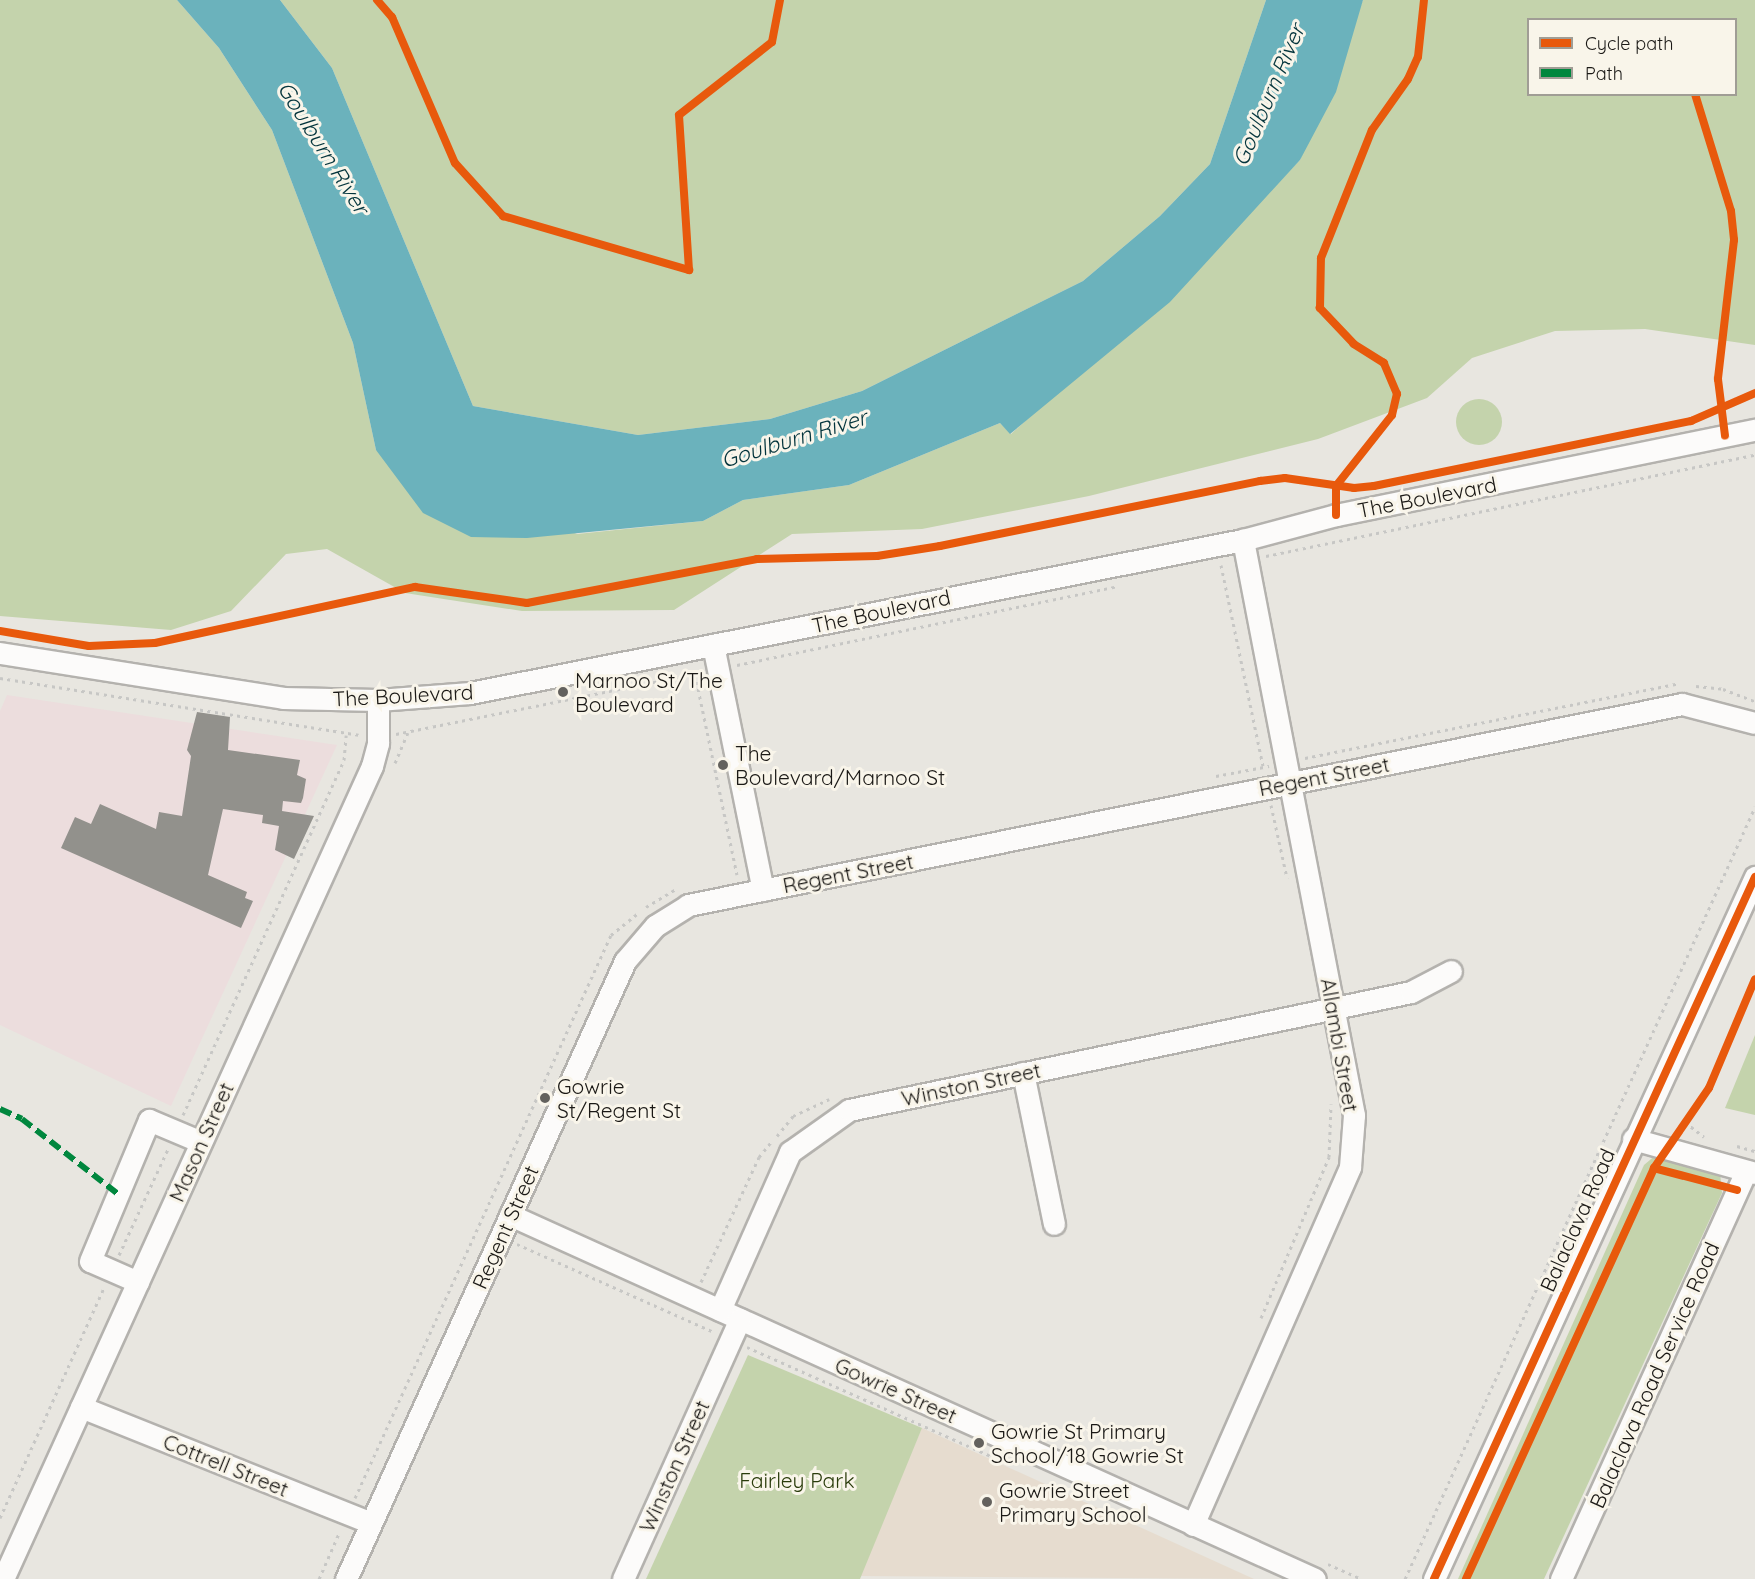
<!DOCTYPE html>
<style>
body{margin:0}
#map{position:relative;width:1755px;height:1579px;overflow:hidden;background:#e8e6e0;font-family:Quicksand,sans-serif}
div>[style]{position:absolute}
.industrial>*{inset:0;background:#ecdddd}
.education>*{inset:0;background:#e6dccf}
.green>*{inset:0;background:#c4d3ac}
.round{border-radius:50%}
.water>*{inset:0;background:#6bb2bc}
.building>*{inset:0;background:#92918c}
.path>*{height:3px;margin-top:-1.5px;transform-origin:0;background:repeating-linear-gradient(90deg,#c7c7c5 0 3px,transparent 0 7.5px)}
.roads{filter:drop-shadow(2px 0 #b4b2ae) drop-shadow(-2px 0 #b4b2ae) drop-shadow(0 2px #b4b2ae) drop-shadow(0 -2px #b4b2ae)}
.minor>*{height:21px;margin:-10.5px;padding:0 10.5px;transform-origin:10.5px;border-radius:10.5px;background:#fcfbfa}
.quiet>*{height:6px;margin-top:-3px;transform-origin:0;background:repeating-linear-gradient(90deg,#00873e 0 12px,transparent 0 18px)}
.cycleway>*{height:8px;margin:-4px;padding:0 4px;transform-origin:4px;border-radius:4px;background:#e8590c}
.dots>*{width:16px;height:16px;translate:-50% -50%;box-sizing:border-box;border:3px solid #f9f5ea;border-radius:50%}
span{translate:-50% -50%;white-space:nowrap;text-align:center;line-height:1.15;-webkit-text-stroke:6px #f9f5ea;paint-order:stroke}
.street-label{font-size:21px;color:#1b1916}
.poi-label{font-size:21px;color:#1b1916}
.left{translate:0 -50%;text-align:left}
.park-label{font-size:21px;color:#2a3c0b}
.water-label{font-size:22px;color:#03343c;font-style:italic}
.legend{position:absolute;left:1527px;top:18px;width:210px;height:78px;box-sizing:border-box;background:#f9f5ea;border:2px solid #a09d95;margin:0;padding:8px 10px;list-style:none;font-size:18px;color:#1b1916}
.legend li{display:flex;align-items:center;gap:12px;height:30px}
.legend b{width:30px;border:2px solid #a09d95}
</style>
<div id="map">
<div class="industrial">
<i style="clip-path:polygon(7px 695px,337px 745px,171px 1106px,0 1025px,0 711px)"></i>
</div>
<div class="education">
<i style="clip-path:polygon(922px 1428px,1254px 1579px,857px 1576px)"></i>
</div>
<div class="green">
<i style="clip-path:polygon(evenodd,0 0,177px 0,219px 48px,272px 130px,353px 343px,376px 450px,577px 534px,703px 521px,743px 500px,849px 485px,1000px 423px,1011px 434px,1233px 229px,1300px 160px,1363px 0,1755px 0,1755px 345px,1645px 329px,1555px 331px,1472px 358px,1427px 398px,1318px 439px,1089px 496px,922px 529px,792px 534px,674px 610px,522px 611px,405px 593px,327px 549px,286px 554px,231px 611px,171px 630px,0 616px,0 0,1528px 20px,1736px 20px,1736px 94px,1528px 94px,1528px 20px)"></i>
<i style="clip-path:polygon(280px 0,1266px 0,1210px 164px,1160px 216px,1083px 281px,862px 391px,770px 419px,638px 435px,473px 406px,332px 68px)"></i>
<i class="round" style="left:1456px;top:399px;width:46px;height:46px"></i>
<i style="clip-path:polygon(1755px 1035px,1755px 1115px,1725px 1108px)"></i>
<i style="clip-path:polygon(1657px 1154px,1720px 1172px,1722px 1193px,1544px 1579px,1458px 1579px,1644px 1165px)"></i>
<i style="clip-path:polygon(748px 1355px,922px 1428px,860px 1579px,646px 1579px)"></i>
</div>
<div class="water">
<i style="clip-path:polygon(177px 0,280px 0,332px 68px,473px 406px,638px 435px,770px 419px,862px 391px,1083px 281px,1160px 216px,1210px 164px,1266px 0,1363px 0,1336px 92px,1300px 160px,1170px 302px,1010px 434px,1000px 423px,849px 485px,743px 500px,703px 521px,527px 538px,471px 537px,423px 513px,376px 450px,353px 343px,272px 130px,219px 48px)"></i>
</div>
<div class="building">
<i style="clip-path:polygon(197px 712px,230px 717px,228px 750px,300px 760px,297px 775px,306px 779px,303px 798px,301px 803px,283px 801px,282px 811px,314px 816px,294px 859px,275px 850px,279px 826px,262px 823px,263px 815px,223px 809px,208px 875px,247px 892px,245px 898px,253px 901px,241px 928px,61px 848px,75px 817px,91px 824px,100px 804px,156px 829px,159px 812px,182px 816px,191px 756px,187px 750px)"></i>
</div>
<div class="path">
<i style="left:1266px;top:556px;width:499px;rotate:-11.7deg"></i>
<i style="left:1221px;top:565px;width:205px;rotate:78.2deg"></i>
<i style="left:737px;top:665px;width:389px;rotate:-11.7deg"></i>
<i style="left:695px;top:674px;width:205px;rotate:78.2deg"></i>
<i style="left:0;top:678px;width:363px;rotate:9deg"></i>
<i style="left:1696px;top:686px;width:27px;rotate:6deg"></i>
<i style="left:1723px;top:689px;width:34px;rotate:21deg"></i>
<i style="left:396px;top:734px;width:308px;rotate:-11.4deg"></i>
<i style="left:1305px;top:758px;width:379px;rotate:-11.3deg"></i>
<i style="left:395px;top:763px;width:33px;rotate:-67deg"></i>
<i style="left:1216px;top:776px;width:54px;rotate:-10.7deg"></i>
<i style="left:1271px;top:805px;width:75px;rotate:77.6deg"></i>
<i style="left:646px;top:907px;width:35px;rotate:-31deg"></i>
<i style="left:183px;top:1115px;width:390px;rotate:-65.6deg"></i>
<i style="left:344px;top:760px;width:25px;rotate:-85deg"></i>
<i style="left:1685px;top:1122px;width:24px;rotate:38deg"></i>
<i style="left:777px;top:1136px;width:26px;rotate:-51deg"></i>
<i style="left:793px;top:1116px;width:40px;rotate:-25deg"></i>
<i style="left:1737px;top:1146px;width:19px;rotate:16deg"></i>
<i style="left:517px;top:1244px;width:216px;rotate:24.1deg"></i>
<i style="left:119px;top:1255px;width:117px;rotate:-65.2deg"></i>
<i style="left:701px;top:1282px;width:138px;rotate:-65.1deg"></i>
<i style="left:759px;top:1157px;width:21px;rotate:-51deg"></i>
<i style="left:1261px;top:1318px;width:175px;rotate:-67.1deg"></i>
<i style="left:1329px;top:1157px;width:53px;rotate:-87.8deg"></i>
<i style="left:747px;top:1347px;width:282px;rotate:24.1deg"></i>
<i style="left:355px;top:1498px;width:618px;rotate:-65.55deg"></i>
<i style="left:611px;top:935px;width:35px;rotate:-39deg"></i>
<i style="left:0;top:1518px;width:252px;rotate:-65.7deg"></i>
<i style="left:1328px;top:1564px;width:37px;rotate:24deg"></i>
<i style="left:319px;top:1579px;width:52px;rotate:-66.4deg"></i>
<i style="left:1405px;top:1579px;width:848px;rotate:-65.61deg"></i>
</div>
<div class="roads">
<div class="minor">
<i style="left:713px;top:645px;width:250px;rotate:78.5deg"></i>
<i style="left:0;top:653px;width:287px;rotate:9deg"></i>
<i style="left:283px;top:698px;width:95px;rotate:1.2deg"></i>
<i style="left:378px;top:700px;width:92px;rotate:-4.4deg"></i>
<i style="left:470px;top:693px;width:788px;rotate:-11.2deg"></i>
<i style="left:1243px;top:540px;width:96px;rotate:-15deg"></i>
<i style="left:1336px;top:515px;width:428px;rotate:-11.5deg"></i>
<i style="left:1023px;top:1073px;width:154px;rotate:78.4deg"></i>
<i style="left:1633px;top:1139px;width:127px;rotate:15.6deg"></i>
<i style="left:510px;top:1215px;width:883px;rotate:24.33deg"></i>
<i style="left:138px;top:1282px;width:52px;rotate:-156.4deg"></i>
<i style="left:90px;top:1261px;width:153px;rotate:-67.3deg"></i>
<i style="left:149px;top:1120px;width:56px;rotate:22.9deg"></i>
<i style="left:720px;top:1310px;width:173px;rotate:-66.1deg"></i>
<i style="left:790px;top:1152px;width:72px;rotate:-35.4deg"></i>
<i style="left:849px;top:1110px;width:574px;rotate:-11.86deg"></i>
<i style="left:1411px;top:992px;width:45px;rotate:-27.7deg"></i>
<i style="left:81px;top:1407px;width:312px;rotate:21.8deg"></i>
<i style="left:1193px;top:1525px;width:391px;rotate:-66.3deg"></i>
<i style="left:1350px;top:1167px;width:52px;rotate:-85.6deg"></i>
<i style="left:1354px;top:1115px;width:586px;rotate:-100.93deg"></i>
<i style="left:3px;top:1579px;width:893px;rotate:-65.59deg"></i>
<i style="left:372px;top:766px;width:24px;rotate:-75deg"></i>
<i style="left:378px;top:743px;width:43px;rotate:-90deg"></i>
<i style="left:346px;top:1579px;width:678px;rotate:-65.7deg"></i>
<i style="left:625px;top:961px;width:46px;rotate:-49.4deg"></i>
<i style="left:655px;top:926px;width:39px;rotate:-32deg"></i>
<i style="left:688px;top:905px;width:1014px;rotate:-11.43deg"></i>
<i style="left:1682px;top:704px;width:75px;rotate:14.6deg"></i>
<i style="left:623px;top:1579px;width:285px;rotate:-65.8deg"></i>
<i style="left:1434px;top:1579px;width:772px;rotate:-65.43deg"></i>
<i style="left:1561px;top:1579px;width:448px;rotate:-65.6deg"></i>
</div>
</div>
<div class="quiet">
<i style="left:0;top:1109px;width:24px;rotate:24deg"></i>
<i style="left:22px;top:1119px;width:122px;rotate:38deg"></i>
</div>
<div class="cycleway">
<i style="left:377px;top:0;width:23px;rotate:49deg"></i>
<i style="left:392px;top:17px;width:159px;rotate:66.7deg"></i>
<i style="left:455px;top:163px;width:72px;rotate:47.8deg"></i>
<i style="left:503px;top:216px;width:194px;rotate:16.2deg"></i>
<i style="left:689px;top:270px;width:155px;rotate:-93.7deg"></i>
<i style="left:679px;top:115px;width:118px;rotate:-38.1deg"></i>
<i style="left:772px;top:42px;width:43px;rotate:-79.2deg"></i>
<i style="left:1695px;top:94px;width:122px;rotate:72.9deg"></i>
<i style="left:1731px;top:211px;width:29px;rotate:84deg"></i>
<i style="left:1734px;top:240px;width:140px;rotate:96.6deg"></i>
<i style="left:1718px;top:379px;width:57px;rotate:83deg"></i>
<i style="left:1336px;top:515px;width:29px;rotate:-90deg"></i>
<i style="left:1336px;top:486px;width:90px;rotate:-51.7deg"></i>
<i style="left:1392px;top:415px;width:22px;rotate:-77deg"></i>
<i style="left:1397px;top:394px;width:34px;rotate:-113deg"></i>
<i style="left:1384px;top:363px;width:36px;rotate:-148deg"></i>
<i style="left:1354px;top:344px;width:50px;rotate:-133.4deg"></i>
<i style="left:1320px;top:308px;width:50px;rotate:-88.9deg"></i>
<i style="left:1321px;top:258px;width:138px;rotate:-68.3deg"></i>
<i style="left:1372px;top:130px;width:62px;rotate:-54.8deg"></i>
<i style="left:1408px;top:79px;width:24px;rotate:-66deg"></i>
<i style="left:1418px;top:57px;width:57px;rotate:-84deg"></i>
<i style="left:0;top:631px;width:90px;rotate:9.6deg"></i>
<i style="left:89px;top:646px;width:66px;rotate:-2.6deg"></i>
<i style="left:155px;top:643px;width:266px;rotate:-12.2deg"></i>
<i style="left:415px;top:587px;width:113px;rotate:8.1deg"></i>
<i style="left:527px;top:603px;width:234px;rotate:-10.8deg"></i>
<i style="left:757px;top:559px;width:120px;rotate:-1.4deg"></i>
<i style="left:877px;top:556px;width:64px;rotate:-9deg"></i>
<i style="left:940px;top:546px;width:327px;rotate:-11.5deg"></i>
<i style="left:1260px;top:481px;width:25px;rotate:-7deg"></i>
<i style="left:1285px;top:478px;width:70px;rotate:8.2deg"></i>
<i style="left:1354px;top:488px;width:20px;rotate:-6deg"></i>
<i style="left:1374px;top:486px;width:324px;rotate:-11.6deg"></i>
<i style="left:1691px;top:421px;width:70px;rotate:-23.6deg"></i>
<i style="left:1737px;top:1190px;width:86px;rotate:-165.2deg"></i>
<i style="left:1654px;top:1168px;width:97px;rotate:-55.5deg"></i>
<i style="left:1709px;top:1088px;width:118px;rotate:-67.1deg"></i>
<i style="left:1434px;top:1579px;width:772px;rotate:-65.43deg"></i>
<i style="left:1466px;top:1579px;width:452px;rotate:-65.4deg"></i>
</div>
<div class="dots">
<i style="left:563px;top:692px;background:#63615d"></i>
<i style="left:723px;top:765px;background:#63615d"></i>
<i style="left:545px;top:1098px;background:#63615d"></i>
<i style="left:979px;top:1443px;background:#63615d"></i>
<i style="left:987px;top:1502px;background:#63615d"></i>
</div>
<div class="street-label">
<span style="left:1427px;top:497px;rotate:-11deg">The Boulevard</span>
<span style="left:881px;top:611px;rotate:-12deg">The Boulevard</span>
<span style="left:403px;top:695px;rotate:-3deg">The Boulevard</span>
<span style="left:1324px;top:776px;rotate:-11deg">Regent Street</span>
<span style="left:848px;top:873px;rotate:-11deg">Regent Street</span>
<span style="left:1340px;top:1045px;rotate:80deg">Allambi Street</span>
<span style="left:971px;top:1084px;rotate:-12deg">Winston Street</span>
<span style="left:201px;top:1142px;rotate:-66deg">Mason Street</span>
<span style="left:1577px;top:1220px;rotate:-66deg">Balaclava Road</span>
<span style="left:505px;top:1227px;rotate:-66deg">Regent Street</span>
<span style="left:1654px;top:1375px;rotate:-66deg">Balaclava Road Service Road</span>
<span style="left:896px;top:1390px;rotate:24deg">Gowrie Street</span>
<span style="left:226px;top:1465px;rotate:22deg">Cottrell Street</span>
<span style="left:674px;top:1466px;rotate:-66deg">Winston Street</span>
</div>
<div class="poi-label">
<span class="left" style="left:575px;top:692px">Marnoo St/The<br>Boulevard</span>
<span class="left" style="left:735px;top:765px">The<br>Boulevard/Marnoo St</span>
<span class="left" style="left:557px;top:1098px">Gowrie<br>St/Regent St</span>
<span class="left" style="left:991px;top:1443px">Gowrie St Primary<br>School/18 Gowrie St</span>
<span class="left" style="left:999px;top:1502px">Gowrie Street<br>Primary School</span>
</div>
<div class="park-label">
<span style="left:797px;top:1480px">Fairley Park</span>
</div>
<div class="water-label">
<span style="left:1269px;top:95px;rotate:-67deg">Goulburn River</span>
<span style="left:323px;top:148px;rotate:58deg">Goulburn River</span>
<span style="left:794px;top:439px;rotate:-17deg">Goulburn River</span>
</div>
<ul class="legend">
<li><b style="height:8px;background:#e8590c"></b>Cycle path</li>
<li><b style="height:8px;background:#00873e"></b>Path</li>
</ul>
</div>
